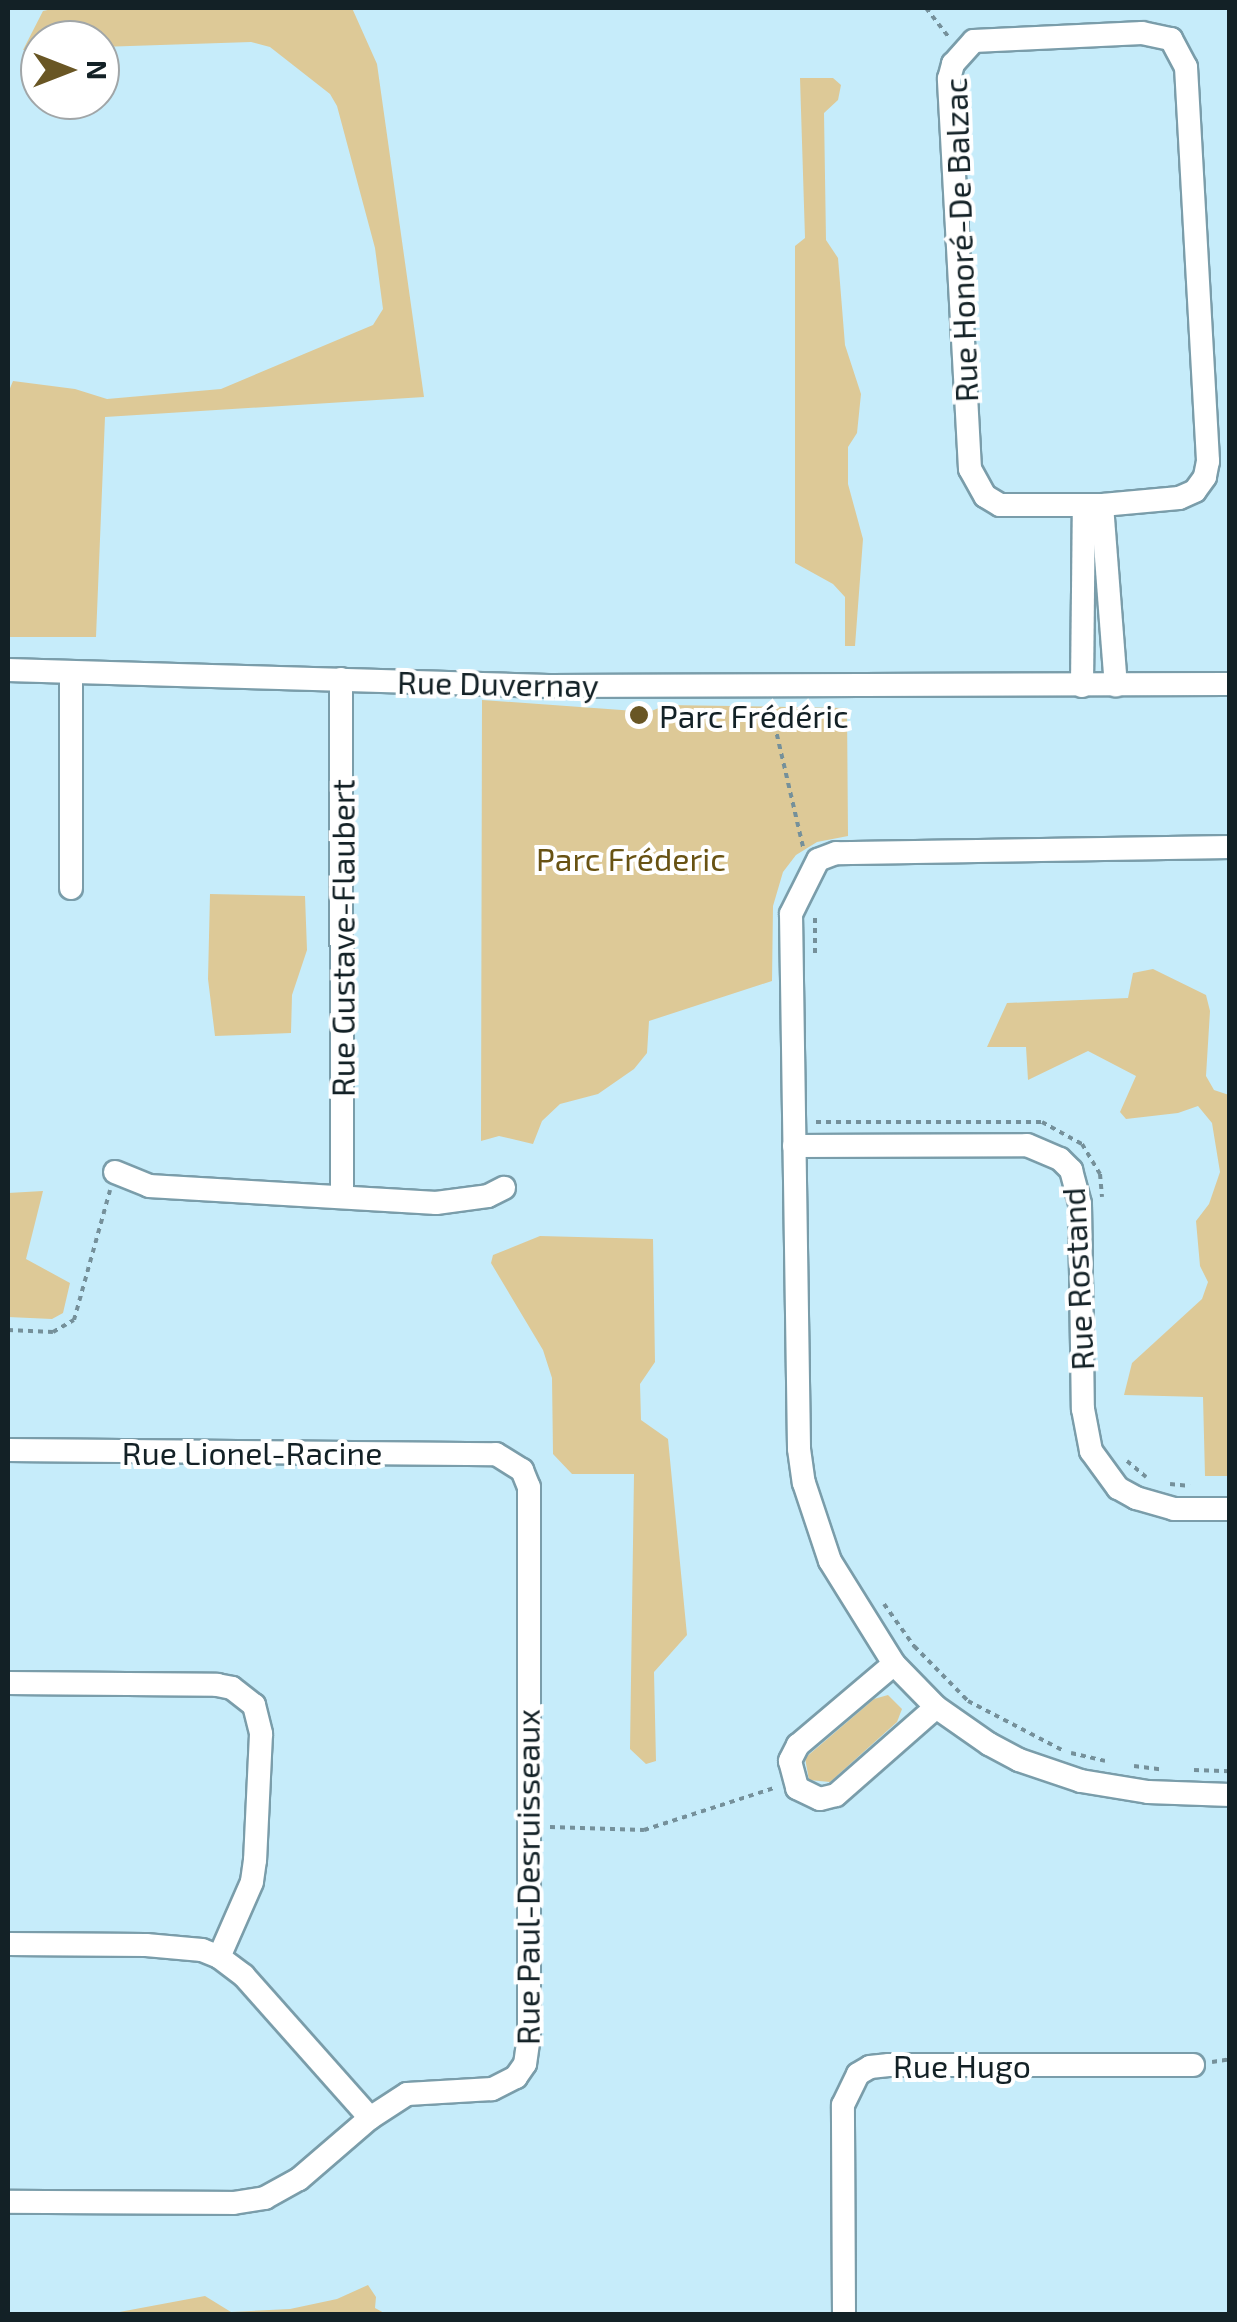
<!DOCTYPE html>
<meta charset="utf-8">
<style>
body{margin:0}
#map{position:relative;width:1237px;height:2322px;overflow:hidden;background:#c6ecfa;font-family:"Exo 2",sans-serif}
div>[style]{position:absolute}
.green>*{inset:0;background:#ddc997}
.path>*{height:4px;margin-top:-2px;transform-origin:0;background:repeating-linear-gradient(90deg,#75909a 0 5px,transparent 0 10px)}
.roads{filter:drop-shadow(2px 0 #7a9daa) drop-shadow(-2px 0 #7a9daa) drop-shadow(0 2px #7a9daa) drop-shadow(0 -2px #7a9daa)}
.minor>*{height:22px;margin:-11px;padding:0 11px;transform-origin:11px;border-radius:11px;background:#fff}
.dots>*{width:28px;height:28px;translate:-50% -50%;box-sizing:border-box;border:5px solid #fff;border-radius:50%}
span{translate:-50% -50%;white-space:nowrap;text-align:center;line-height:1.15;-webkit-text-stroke:8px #fff;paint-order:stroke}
.street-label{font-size:32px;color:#132126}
.poi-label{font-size:32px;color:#132126}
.left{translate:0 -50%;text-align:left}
.park-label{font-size:32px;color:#685213}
.frame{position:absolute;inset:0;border:10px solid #132126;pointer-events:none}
.north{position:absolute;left:20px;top:20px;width:100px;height:100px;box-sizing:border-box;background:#fff;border:2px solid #a1a6a8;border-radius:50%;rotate:90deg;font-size:28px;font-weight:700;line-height:40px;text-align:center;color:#132126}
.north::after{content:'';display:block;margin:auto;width:35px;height:45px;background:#695624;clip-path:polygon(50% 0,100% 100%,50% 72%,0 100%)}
</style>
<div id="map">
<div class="green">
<i style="clip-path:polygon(57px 8px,352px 8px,377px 64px,424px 397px,105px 417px,96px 637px,8px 637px,8px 393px,13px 381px,75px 389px,107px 399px,221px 389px,373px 325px,383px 309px,375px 248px,337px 106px,330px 94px,270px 47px,251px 42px,100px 47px,100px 40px,40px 40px,40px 49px,23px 50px,43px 11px)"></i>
<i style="clip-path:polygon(800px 78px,833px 78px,841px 85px,838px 100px,824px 113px,826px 240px,838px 258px,845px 345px,861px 394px,857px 433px,848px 447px,848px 484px,863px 539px,855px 646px,845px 646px,845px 597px,833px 584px,795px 563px,795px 246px,805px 238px)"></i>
<i style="clip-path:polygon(482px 700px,649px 712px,666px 705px,847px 708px,848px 836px,817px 842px,796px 855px,783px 872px,773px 906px,772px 981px,649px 1021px,647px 1053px,634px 1069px,598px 1094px,560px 1104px,542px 1121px,533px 1144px,499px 1136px,481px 1141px)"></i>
<i style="clip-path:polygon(210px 894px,305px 896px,307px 950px,292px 995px,291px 1033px,215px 1036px,208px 979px)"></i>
<i style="clip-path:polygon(1153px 969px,1206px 995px,1210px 1011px,1206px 1076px,1214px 1090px,1229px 1095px,1229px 1476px,1205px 1476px,1203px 1397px,1124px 1395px,1132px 1363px,1202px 1299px,1208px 1282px,1200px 1266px,1196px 1221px,1209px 1204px,1220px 1172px,1212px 1123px,1198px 1106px,1178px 1113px,1126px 1119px,1120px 1112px,1136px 1076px,1088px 1051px,1028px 1080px,1026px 1047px,987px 1047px,1007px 1003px,1128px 998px,1133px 973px)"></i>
<i style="clip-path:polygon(43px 1191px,26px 1259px,70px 1283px,63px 1313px,52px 1319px,8px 1317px,8px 1193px)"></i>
<i style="clip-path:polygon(540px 1236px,653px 1239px,655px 1362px,640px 1384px,641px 1420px,668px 1439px,687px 1635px,654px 1672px,656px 1761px,646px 1764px,630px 1749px,634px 1474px,572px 1474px,553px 1454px,552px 1378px,543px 1350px,491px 1263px,493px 1255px)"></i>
<i style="clip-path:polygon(888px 1695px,902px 1709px,897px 1722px,830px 1782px,809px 1780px,805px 1758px,874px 1699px)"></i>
<i style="clip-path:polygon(368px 2285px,376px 2297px,375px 2308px,386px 2314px,8px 2314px,114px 2313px,205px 2296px,231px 2312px,290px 2309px,337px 2299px)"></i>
</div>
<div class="path">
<i style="left:926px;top:8px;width:36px;rotate:52deg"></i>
<i style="left:770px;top:705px;width:146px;rotate:76.9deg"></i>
<i style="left:815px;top:918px;width:35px;rotate:90deg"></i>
<i style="left:816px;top:1122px;width:226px"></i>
<i style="left:1042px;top:1122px;width:46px;rotate:28.8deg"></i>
<i style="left:1082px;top:1144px;width:35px;rotate:59deg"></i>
<i style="left:1100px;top:1174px;width:23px;rotate:85deg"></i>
<i style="left:8px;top:1330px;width:45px;rotate:2.5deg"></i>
<i style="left:53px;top:1332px;width:24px;rotate:-30deg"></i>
<i style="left:74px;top:1320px;width:135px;rotate:-74.5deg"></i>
<i style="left:1127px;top:1461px;width:25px;rotate:40deg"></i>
<i style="left:1170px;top:1484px;width:20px;rotate:6deg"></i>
<i style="left:884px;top:1604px;width:52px;rotate:54.5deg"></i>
<i style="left:914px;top:1646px;width:77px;rotate:45.5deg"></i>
<i style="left:968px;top:1701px;width:106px;rotate:27.5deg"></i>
<i style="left:1071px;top:1753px;width:35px;rotate:13deg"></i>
<i style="left:1134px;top:1766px;width:26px;rotate:7deg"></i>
<i style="left:1194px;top:1770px;width:36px;rotate:2deg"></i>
<i style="left:550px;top:1827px;width:94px;rotate:1.8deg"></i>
<i style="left:644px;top:1830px;width:137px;rotate:-17.9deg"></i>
<i style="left:1212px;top:2062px;width:18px;rotate:-9deg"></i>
</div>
<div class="roads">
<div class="minor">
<i style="left:1142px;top:33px;width:30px;rotate:12deg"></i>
<i style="left:1171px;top:39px;width:32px;rotate:62deg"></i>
<i style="left:1186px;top:67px;width:395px;rotate:86.8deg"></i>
<i style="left:1208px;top:461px;width:16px;rotate:101deg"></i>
<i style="left:1205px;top:477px;width:17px;rotate:126deg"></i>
<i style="left:1195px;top:491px;width:17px;rotate:156deg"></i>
<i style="left:1179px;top:498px;width:77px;rotate:174.8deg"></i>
<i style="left:1102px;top:505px;width:102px;rotate:180deg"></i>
<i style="left:1000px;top:505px;width:17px;rotate:-149deg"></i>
<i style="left:985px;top:496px;width:31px;rotate:-119deg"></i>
<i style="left:970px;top:469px;width:391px;rotate:-93.1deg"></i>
<i style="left:949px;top:79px;width:16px;rotate:-75deg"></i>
<i style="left:953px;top:64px;width:31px;rotate:-48deg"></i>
<i style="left:974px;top:41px;width:168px;rotate:-2.7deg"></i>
<i style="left:1102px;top:505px;width:181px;rotate:85.6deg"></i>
<i style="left:8px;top:670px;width:541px;rotate:1.69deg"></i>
<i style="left:549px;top:686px;width:681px;rotate:-0.17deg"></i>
<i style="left:71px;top:672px;width:216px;rotate:90deg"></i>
<i style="left:341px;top:679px;width:518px;rotate:89.89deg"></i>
<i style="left:1082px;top:686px;width:180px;rotate:-89.4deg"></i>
<i style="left:1230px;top:847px;width:394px;rotate:179.1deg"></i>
<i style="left:836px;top:853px;width:19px;rotate:159deg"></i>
<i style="left:818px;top:860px;width:60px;rotate:116.6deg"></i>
<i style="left:791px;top:914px;width:535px;rotate:89.14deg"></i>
<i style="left:799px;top:1449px;width:34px;rotate:82deg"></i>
<i style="left:804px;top:1483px;width:82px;rotate:71.6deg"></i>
<i style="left:830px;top:1561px;width:121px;rotate:58.1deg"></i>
<i style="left:894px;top:1664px;width:60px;rotate:45.7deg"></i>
<i style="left:936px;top:1707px;width:65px;rotate:34.9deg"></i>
<i style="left:989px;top:1744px;width:34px;rotate:28deg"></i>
<i style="left:1019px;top:1760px;width:65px;rotate:18.7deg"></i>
<i style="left:1081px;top:1781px;width:68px;rotate:9.3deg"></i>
<i style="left:1148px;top:1792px;width:82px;rotate:2.1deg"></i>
<i style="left:794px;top:1146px;width:233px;rotate:-0.2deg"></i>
<i style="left:1027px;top:1145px;width:36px;rotate:23deg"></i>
<i style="left:1060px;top:1159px;width:16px;rotate:45deg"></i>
<i style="left:1071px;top:1170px;width:35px;rotate:75deg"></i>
<i style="left:1080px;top:1204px;width:205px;rotate:89.2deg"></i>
<i style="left:1083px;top:1409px;width:43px;rotate:79.2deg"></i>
<i style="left:1091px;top:1451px;width:46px;rotate:53.9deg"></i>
<i style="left:1118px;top:1488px;width:21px;rotate:29deg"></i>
<i style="left:1136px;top:1498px;width:40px;rotate:16deg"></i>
<i style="left:1174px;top:1509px;width:56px"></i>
<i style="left:115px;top:1172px;width:37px;rotate:22deg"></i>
<i style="left:149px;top:1186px;width:288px;rotate:3.4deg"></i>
<i style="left:436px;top:1203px;width:52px;rotate:-7.7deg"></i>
<i style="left:488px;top:1196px;width:18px;rotate:-27deg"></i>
<i style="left:8px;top:1450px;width:488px;rotate:0.5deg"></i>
<i style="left:496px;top:1454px;width:31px;rotate:32deg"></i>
<i style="left:522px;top:1470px;width:18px;rotate:68deg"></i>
<i style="left:529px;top:1487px;width:549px;rotate:90deg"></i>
<i style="left:529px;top:2036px;width:28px;rotate:98deg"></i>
<i style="left:525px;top:2064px;width:16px;rotate:125deg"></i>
<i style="left:516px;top:2077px;width:27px;rotate:153deg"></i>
<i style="left:492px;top:2089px;width:85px;rotate:176.6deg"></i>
<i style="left:407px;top:2094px;width:44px;rotate:147deg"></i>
<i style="left:370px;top:2118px;width:94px;rotate:139.3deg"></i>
<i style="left:299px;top:2179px;width:39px;rotate:151deg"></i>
<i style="left:265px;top:2198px;width:32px;rotate:171deg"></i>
<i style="left:233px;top:2203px;width:225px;rotate:-179.7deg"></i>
<i style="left:894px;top:1664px;width:126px;rotate:139.8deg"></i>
<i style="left:798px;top:1745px;width:18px;rotate:117deg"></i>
<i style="left:790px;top:1761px;width:28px;rotate:75deg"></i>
<i style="left:797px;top:1788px;width:25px;rotate:26deg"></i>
<i style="left:820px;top:1799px;width:16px;rotate:-14deg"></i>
<i style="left:836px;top:1795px;width:133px;rotate:-41.3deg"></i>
<i style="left:8px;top:1683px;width:209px;rotate:0.5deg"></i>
<i style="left:217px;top:1685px;width:15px;rotate:11deg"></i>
<i style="left:232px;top:1688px;width:28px;rotate:38deg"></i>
<i style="left:254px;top:1705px;width:30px;rotate:76deg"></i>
<i style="left:261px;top:1734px;width:126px;rotate:92.7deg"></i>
<i style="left:255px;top:1860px;width:22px;rotate:98deg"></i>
<i style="left:252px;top:1882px;width:82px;rotate:113.7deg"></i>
<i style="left:8px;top:1944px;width:138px;rotate:0.4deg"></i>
<i style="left:146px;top:1945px;width:56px;rotate:5.1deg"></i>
<i style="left:202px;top:1950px;width:18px;rotate:22deg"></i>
<i style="left:219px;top:1957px;width:31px;rotate:37deg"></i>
<i style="left:244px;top:1976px;width:190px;rotate:48.4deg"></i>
<i style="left:844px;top:2314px;width:209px;rotate:-90.3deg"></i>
<i style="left:843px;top:2105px;width:34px;rotate:-64deg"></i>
<i style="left:858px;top:2074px;width:14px;rotate:-30deg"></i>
<i style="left:870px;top:2067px;width:19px;rotate:-6deg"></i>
<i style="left:889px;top:2065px;width:304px"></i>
</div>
</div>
<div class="dots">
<i style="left:639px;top:715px;background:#695624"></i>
</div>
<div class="street-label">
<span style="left:960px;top:240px;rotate:-92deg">Rue Honoré-De Balzac</span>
<span style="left:498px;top:683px;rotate:1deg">Rue Duvernay</span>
<span style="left:342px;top:938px;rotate:-90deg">Rue Gustave-Flaubert</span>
<span style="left:1077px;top:1279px;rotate:-93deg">Rue Rostand</span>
<span style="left:252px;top:1452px">Rue Lionel-Racine</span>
<span style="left:527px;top:1877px;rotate:-90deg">Rue Paul-Desruisseaux</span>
<span style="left:962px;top:2065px">Rue Hugo</span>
</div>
<div class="poi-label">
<span class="left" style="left:659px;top:715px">Parc Frédéric</span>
</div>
<div class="park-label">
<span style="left:631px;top:858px">Parc Fréderic</span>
</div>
<div class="frame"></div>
<div class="north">N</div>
</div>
